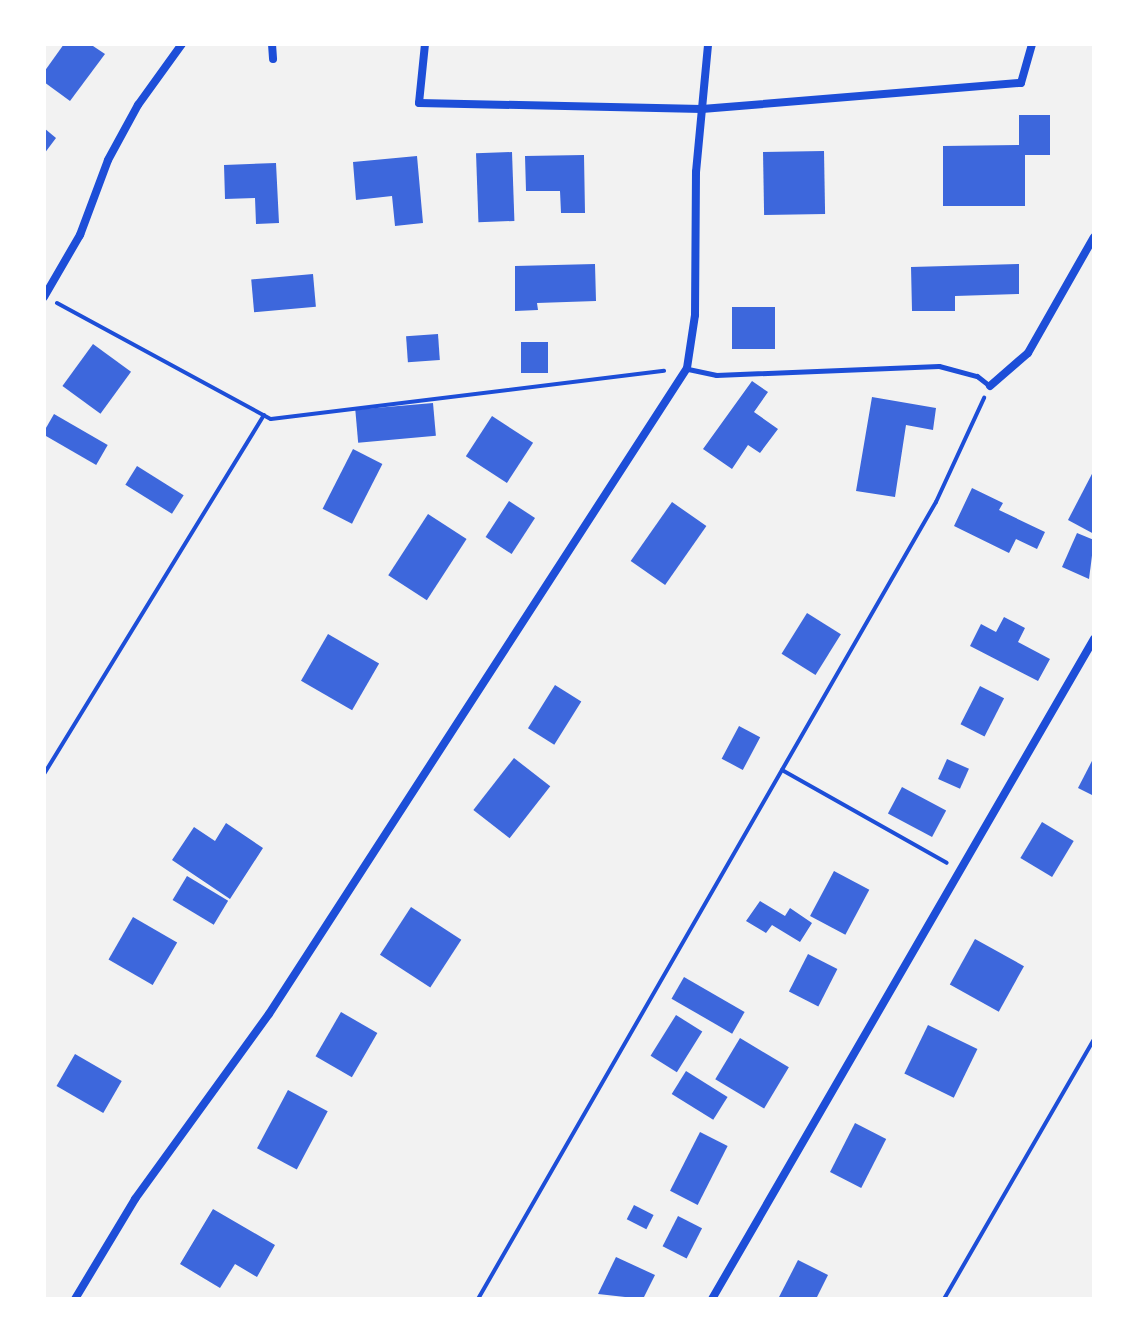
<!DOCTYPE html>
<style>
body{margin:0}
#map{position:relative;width:1138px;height:1343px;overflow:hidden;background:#f2f2f2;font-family:Commissioner,sans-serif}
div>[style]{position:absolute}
.building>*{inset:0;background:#3d67dc;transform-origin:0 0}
.path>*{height:4px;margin:-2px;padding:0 2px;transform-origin:2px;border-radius:2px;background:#1d4ed8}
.service>*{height:5px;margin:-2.5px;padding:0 2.5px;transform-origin:2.5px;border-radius:2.5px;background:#1d4ed8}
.minor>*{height:8px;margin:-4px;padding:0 4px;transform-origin:4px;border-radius:4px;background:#1d4ed8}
span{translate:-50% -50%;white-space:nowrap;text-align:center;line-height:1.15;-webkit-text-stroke:6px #fff;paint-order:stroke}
.frame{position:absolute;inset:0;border:46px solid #fff;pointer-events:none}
</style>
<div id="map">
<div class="building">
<i style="clip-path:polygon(64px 44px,90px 44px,105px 54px,70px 101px,44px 82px,44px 72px)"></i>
<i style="clip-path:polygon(1019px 115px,1050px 115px,1050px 155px,1025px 155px,1025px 206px,943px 206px,943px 146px,1019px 145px)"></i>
<i style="clip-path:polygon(44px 128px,56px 138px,44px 154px)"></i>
<i style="left:824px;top:151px;width:63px;height:61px;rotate:89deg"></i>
<i style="left:512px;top:152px;width:69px;height:36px;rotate:88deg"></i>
<i style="clip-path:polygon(584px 155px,585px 213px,561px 213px,560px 191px,526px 191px,525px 156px)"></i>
<i style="clip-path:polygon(417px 156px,423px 223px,395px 226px,392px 196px,356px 200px,353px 162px)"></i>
<i style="clip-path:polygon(276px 163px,279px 223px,256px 224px,255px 198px,225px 199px,224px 165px)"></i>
<i style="clip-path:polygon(595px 264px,596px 301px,537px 303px,538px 310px,515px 311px,515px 266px)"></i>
<i style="clip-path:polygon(1019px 264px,1019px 294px,955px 296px,955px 311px,912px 311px,911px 267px)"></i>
<i style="left:313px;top:274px;width:33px;height:62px;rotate:85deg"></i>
<i style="left:732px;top:307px;width:43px;height:42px"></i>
<i style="left:438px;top:334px;width:26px;height:32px;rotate:86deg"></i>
<i style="left:521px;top:342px;width:27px;height:31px"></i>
<i style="left:93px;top:344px;width:47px;height:52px;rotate:36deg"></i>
<i style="clip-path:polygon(752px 381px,768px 392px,754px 412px,778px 429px,760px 453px,748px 445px,732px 469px,703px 449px)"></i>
<i style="clip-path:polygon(872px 397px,936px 408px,933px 430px,906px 425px,895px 497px,856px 491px)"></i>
<i style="left:433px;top:403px;width:33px;height:78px;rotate:85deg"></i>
<i style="left:54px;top:414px;width:62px;height:23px;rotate:30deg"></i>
<i style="left:492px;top:416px;width:49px;height:48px;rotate:33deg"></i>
<i style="left:353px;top:449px;width:33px;height:67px;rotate:27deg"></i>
<i style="left:137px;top:466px;width:55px;height:22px;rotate:32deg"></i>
<i style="clip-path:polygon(1094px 470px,1094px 534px,1068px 520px)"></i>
<i style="clip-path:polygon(972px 488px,1003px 503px,999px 510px,1045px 532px,1037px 549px,1016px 539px,1009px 553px,954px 526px)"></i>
<i style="left:509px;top:501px;width:31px;height:43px;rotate:33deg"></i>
<i style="left:672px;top:502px;width:42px;height:72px;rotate:35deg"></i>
<i style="left:428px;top:514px;width:46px;height:73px;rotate:33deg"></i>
<i style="clip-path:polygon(1077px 533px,1094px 540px,1089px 579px,1062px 567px)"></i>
<i style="left:807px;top:613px;width:40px;height:48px;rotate:32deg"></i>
<i style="clip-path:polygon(1004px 617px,1025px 628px,1018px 642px,1050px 659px,1038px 681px,970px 646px,981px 624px,996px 632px)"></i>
<i style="left:328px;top:634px;width:59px;height:54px;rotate:30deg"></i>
<i style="left:555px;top:685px;width:31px;height:51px;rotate:32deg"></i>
<i style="left:980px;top:686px;width:27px;height:43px;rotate:27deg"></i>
<i style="left:739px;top:726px;width:24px;height:37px;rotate:28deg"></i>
<i style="clip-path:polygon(1094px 757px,1094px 796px,1078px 788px)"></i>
<i style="left:514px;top:758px;width:46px;height:66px;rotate:38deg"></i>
<i style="left:947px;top:759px;width:24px;height:22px;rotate:24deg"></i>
<i style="left:902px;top:787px;width:50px;height:30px;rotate:28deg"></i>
<i style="left:1042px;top:822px;width:37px;height:42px;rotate:31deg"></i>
<i style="clip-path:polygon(226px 823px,263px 848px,230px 899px,172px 860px,194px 827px,215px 841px)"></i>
<i style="left:834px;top:871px;width:40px;height:51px;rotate:28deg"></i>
<i style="left:187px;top:876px;width:48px;height:28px;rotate:31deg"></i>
<i style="clip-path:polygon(760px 901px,785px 916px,790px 908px,812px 923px,800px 942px,772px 925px,766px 933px,746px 921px)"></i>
<i style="left:411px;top:907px;width:60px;height:57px;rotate:33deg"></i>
<i style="left:133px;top:917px;width:51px;height:49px;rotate:30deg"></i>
<i style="left:975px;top:939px;width:56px;height:52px;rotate:29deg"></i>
<i style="left:808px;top:954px;width:33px;height:42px;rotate:27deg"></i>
<i style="left:684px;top:977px;width:70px;height:25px;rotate:30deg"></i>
<i style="left:341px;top:1012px;width:42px;height:51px;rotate:30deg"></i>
<i style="left:676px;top:1015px;width:31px;height:48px;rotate:32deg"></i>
<i style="left:928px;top:1025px;width:55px;height:54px;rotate:26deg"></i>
<i style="left:740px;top:1038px;width:57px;height:48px;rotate:31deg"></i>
<i style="left:75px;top:1054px;width:54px;height:37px;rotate:30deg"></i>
<i style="left:686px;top:1071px;width:49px;height:27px;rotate:32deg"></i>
<i style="left:288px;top:1090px;width:45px;height:66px;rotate:28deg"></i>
<i style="left:855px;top:1123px;width:35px;height:55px;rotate:27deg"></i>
<i style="left:700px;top:1132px;width:31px;height:66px;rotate:27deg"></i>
<i style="left:634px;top:1205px;width:22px;height:16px;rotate:27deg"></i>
<i style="clip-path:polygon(213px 1209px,275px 1245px,257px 1277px,235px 1264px,220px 1288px,180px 1264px)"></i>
<i style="left:678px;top:1216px;width:27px;height:34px;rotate:27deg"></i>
<i style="clip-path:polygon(616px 1257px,655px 1275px,643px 1299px,598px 1294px)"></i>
<i style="clip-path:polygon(798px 1260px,828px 1275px,816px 1299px,778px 1299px)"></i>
</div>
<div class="path">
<i style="left:57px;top:303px;width:243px;rotate:28.5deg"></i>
<i style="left:271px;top:419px;width:396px;rotate:-7deg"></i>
<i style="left:782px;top:770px;width:189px;rotate:29.4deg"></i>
<i style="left:44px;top:774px;width:421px;rotate:-58.5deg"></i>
<i style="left:478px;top:1299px;width:919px;rotate:-60.12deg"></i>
<i style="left:936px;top:502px;width:115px;rotate:-65.2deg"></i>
<i style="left:944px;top:1299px;width:300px;rotate:-60deg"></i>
</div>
<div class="service">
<i style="left:688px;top:369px;width:29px;rotate:12deg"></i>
<i style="left:716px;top:375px;width:223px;rotate:-2.3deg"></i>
<i style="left:939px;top:366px;width:39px;rotate:15deg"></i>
<i style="left:977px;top:376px;width:16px;rotate:38deg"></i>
</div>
<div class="minor">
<i style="left:272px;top:44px;width:15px;rotate:86deg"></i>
<i style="left:425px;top:44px;width:59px;rotate:95.8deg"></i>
<i style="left:419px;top:103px;width:283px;rotate:1.2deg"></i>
<i style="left:702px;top:109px;width:320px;rotate:-4.7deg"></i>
<i style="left:1021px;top:83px;width:41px;rotate:-74.2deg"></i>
<i style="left:44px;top:297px;width:72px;rotate:-59.9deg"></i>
<i style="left:80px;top:235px;width:80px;rotate:-69.5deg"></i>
<i style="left:108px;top:160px;width:63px;rotate:-61.4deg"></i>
<i style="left:138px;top:105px;width:75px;rotate:-54.2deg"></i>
<i style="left:990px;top:386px;width:50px;rotate:-41deg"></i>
<i style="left:1028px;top:353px;width:133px;rotate:-60.4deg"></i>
<i style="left:75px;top:1299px;width:117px;rotate:-59deg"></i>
<i style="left:135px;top:1199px;width:228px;rotate:-54.1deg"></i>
<i style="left:269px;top:1014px;width:769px;rotate:-57.09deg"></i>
<i style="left:687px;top:368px;width:54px;rotate:-81.4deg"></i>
<i style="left:695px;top:315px;width:143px;rotate:-89.6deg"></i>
<i style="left:696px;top:172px;width:129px;rotate:-84.6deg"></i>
<i style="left:712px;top:1299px;width:763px;rotate:-59.94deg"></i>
</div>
<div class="frame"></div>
</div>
